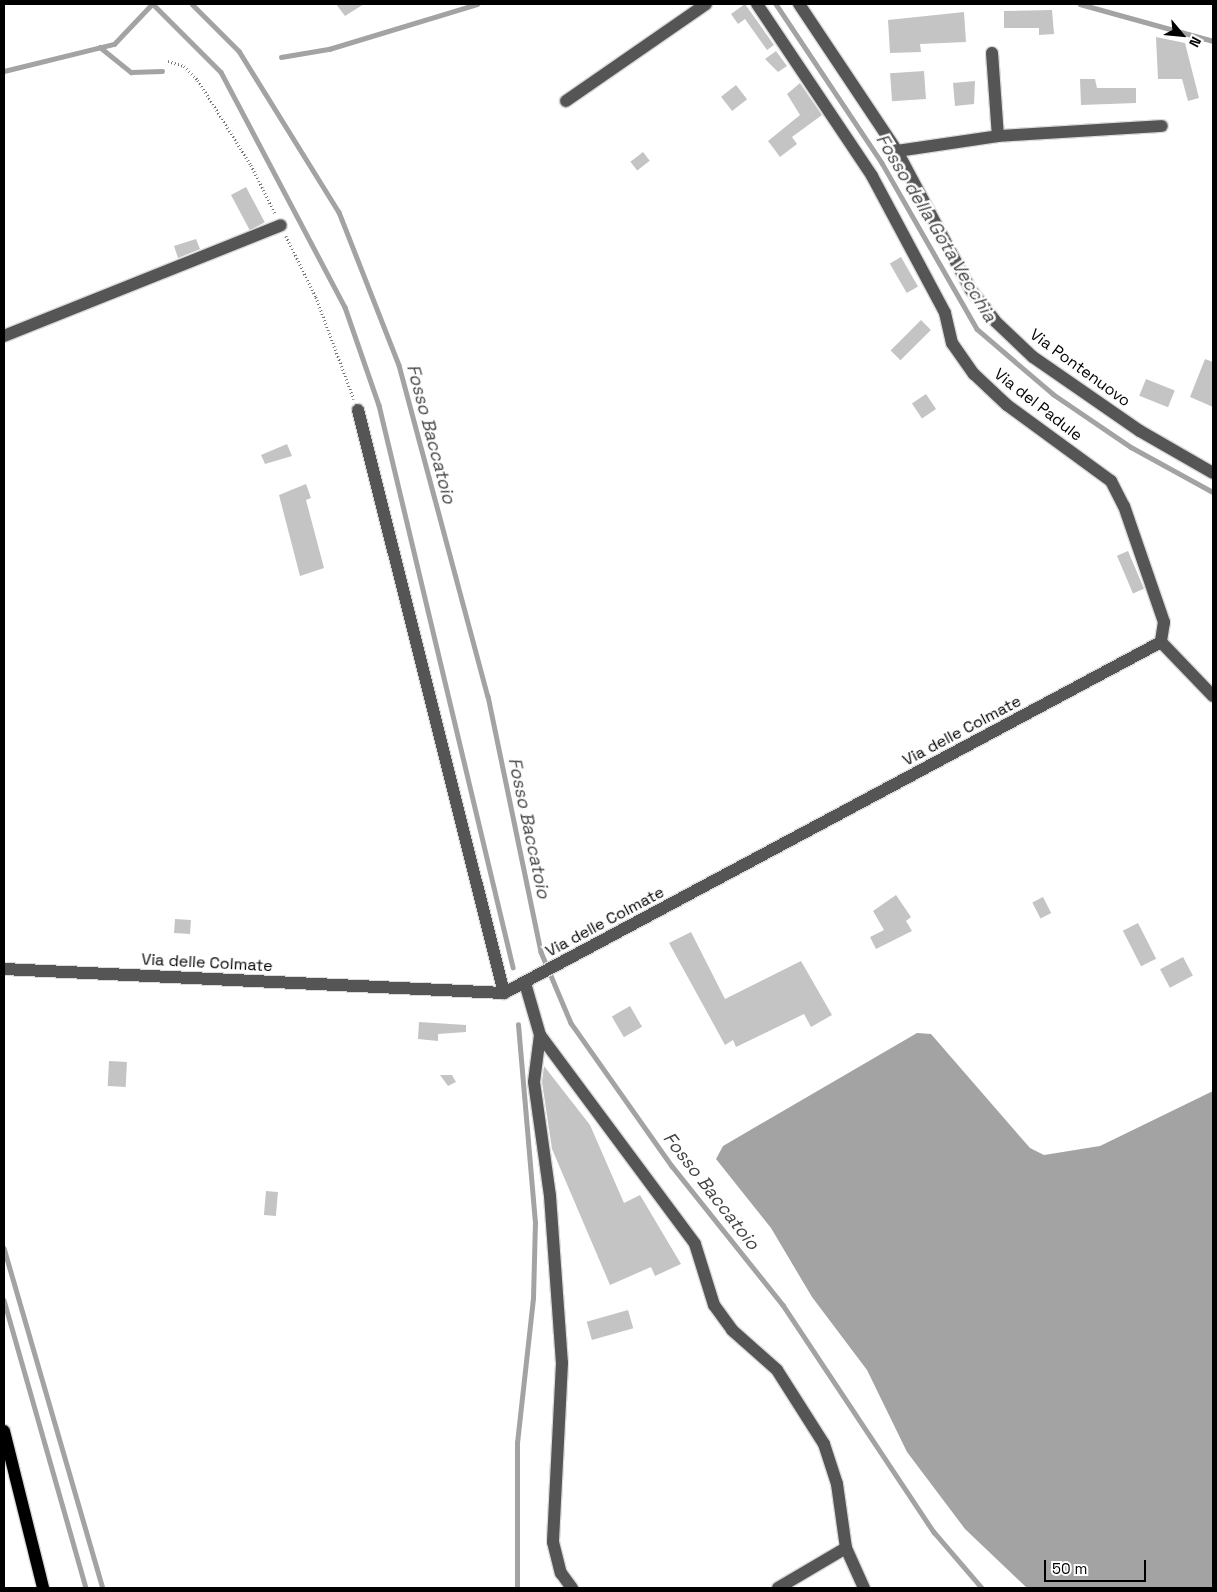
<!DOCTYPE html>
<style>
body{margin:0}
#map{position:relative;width:1217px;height:1592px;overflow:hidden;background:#fff;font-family:"Space Grotesk",sans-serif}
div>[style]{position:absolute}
.water>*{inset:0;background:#a3a3a3}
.stream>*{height:4.5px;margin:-2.25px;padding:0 2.25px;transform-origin:2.25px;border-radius:2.25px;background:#a3a3a3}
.building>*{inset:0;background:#c4c4c4;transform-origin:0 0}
.path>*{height:2.5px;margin-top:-1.25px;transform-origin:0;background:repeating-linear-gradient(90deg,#777 0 1px,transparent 0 3.5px)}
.roads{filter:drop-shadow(1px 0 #dbdbdb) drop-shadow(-1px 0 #dbdbdb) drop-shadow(0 1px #dbdbdb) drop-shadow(0 -1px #dbdbdb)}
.minor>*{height:12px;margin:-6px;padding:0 6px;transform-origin:6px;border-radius:6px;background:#555}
.major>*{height:12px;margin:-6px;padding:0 6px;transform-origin:6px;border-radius:6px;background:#000}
span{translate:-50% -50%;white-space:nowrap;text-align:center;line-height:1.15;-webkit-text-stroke:5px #fff;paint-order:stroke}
.street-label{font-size:16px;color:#000}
.water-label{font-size:18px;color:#444;font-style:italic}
.frame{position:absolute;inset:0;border:5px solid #000;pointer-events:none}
.north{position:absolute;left:1157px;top:10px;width:50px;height:50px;-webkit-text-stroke:4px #fff;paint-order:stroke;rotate:118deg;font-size:14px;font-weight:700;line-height:20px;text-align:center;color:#000}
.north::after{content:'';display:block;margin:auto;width:18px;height:22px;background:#000;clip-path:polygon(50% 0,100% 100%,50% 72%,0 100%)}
.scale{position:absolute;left:1044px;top:1560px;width:102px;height:22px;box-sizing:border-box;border:2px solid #000;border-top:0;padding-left:6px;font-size:15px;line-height:18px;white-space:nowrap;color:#000;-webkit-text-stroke:4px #fff;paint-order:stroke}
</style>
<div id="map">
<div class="water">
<i style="clip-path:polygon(917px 1033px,931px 1034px,1030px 1148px,1044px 1155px,1100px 1146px,1213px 1091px,1213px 1588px,1027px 1588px,965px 1529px,907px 1452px,867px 1370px,812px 1297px,771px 1228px,716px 1159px,723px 1146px)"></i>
</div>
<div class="stream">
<i style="left:153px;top:4px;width:96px;rotate:45deg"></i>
<i style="left:221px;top:72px;width:266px;rotate:62.2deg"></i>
<i style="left:345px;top:307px;width:104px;rotate:70.9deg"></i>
<i style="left:379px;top:405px;width:578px;rotate:76.59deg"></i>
<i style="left:192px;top:4px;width:66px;rotate:45deg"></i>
<i style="left:239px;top:51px;width:190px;rotate:58.2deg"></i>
<i style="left:339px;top:212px;width:164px;rotate:68.6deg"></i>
<i style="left:399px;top:365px;width:343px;rotate:75deg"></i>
<i style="left:488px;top:696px;width:261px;rotate:78.3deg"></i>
<i style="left:541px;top:952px;width:77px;rotate:67.1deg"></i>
<i style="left:571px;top:1023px;width:175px;rotate:54.8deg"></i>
<i style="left:672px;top:1166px;width:178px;rotate:51.4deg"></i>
<i style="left:783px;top:1305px;width:273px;rotate:56.4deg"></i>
<i style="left:934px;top:1532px;width:74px;rotate:49.4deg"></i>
<i style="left:776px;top:4px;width:191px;rotate:56.3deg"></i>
<i style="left:882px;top:163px;width:191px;rotate:60.2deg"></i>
<i style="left:977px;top:329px;width:100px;rotate:40.5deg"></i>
<i style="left:1053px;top:394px;width:94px;rotate:34.2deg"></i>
<i style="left:1131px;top:447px;width:94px;rotate:28.8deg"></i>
<i style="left:1080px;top:4px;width:138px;rotate:15.5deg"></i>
<i style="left:100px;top:47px;width:40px;rotate:39deg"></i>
<i style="left:131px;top:72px;width:31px;rotate:-2deg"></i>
<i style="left:281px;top:57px;width:49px;rotate:-9.5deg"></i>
<i style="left:329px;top:49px;width:155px;rotate:-16.9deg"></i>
<i style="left:4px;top:71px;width:113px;rotate:-13.8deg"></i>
<i style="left:114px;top:44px;width:55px;rotate:-46.5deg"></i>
<i style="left:4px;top:1248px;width:354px;rotate:73.8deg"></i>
<i style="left:4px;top:1300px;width:299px;rotate:74.1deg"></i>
<i style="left:517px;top:1588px;width:145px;rotate:-90deg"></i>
<i style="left:517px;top:1443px;width:146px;rotate:-83.7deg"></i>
<i style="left:533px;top:1298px;width:75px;rotate:-88.5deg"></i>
<i style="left:535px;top:1223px;width:199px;rotate:-94.9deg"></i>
</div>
<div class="building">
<i style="clip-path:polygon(336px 4px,364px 4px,345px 16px)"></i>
<i style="clip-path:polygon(745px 4px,774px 45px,767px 50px,745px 19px,738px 24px,731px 14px)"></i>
<i style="clip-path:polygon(1052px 10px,1054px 34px,1039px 35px,1039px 28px,1004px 28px,1004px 11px)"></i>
<i style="clip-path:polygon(964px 12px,966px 42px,920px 44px,921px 52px,890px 53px,888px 20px)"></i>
<i style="clip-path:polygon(1156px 37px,1185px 43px,1199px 98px,1188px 101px,1182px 79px,1158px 79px)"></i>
<i style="clip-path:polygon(776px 51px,787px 66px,778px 72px,765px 59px)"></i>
<i style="left:924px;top:71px;width:28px;height:34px;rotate:86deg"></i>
<i style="clip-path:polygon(1080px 79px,1095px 79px,1097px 88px,1136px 88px,1136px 103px,1081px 105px)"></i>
<i style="clip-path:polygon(975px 81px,974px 104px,955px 106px,953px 83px)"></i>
<i style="clip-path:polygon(800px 83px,822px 115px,792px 137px,797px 144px,780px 157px,768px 141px,800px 115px,787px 94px)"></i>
<i style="left:736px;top:85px;width:18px;height:19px;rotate:52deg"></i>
<i style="left:643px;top:152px;width:11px;height:16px;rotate:52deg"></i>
<i style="left:246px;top:187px;width:40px;height:17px;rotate:62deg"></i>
<i style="clip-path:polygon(196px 239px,200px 249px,178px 258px,174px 246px)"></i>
<i style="left:901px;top:257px;width:34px;height:13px;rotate:60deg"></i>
<i style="left:921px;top:320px;width:14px;height:43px;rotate:45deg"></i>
<i style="clip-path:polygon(1205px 359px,1213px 362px,1213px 407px,1190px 397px)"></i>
<i style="left:1146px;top:379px;width:31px;height:18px;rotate:22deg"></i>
<i style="left:926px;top:394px;width:18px;height:17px;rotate:56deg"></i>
<i style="clip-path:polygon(287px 444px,292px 456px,265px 464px,261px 455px)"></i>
<i style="clip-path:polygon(306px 484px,311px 498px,306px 500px,324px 568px,300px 576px,279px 495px)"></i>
<i style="left:1128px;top:551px;width:41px;height:12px;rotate:67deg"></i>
<i style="clip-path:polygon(896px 895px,911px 917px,906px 921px,912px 931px,876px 949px,870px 937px,884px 930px,873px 911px)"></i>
<i style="left:1043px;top:897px;width:18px;height:12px;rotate:63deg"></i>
<i style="left:175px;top:919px;width:16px;height:14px;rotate:4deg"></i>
<i style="left:1138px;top:923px;width:40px;height:17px;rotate:63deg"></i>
<i style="clip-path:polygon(691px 932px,725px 999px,801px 961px,832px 1015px,811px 1027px,804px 1014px,736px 1047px,733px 1040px,725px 1045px,669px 943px)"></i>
<i style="left:1183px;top:957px;width:21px;height:26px;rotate:62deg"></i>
<i style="left:630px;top:1006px;width:24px;height:21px;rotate:60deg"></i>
<i style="clip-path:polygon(419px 1022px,466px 1025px,466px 1032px,438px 1034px,438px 1041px,418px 1039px)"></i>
<i style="left:109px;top:1061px;width:18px;height:25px;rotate:3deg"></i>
<i style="clip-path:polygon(544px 1066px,590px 1125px,624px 1203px,640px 1195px,681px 1264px,655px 1276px,651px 1267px,610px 1285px,552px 1149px,542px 1082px)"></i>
<i style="clip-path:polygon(440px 1075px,452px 1075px,456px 1082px,448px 1086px)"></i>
<i style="left:266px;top:1191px;width:12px;height:24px;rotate:5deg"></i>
<i style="left:628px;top:1310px;width:19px;height:43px;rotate:74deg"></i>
</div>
<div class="path">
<i style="left:168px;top:61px;width:17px;rotate:17deg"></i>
<i style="left:184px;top:66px;width:20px;rotate:45deg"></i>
<i style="left:198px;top:80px;width:100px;rotate:58.1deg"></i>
<i style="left:251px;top:165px;width:54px;rotate:63.4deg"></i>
<i style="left:286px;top:236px;width:68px;rotate:63.8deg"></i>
<i style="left:316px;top:297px;width:109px;rotate:69.6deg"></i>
</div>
<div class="roads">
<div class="minor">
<i style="left:757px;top:4px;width:207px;rotate:56.2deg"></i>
<i style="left:872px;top:176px;width:155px;rotate:61.9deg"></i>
<i style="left:945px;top:313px;width:31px;rotate:77deg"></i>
<i style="left:952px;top:343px;width:38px;rotate:55deg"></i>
<i style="left:974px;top:374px;width:45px;rotate:43.2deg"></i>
<i style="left:1007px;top:405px;width:129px;rotate:36.2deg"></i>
<i style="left:1111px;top:481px;width:28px;rotate:63deg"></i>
<i style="left:1124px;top:506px;width:123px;rotate:71deg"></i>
<i style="left:1164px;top:622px;width:20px;rotate:99deg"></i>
<i style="left:799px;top:4px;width:177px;rotate:56.3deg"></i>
<i style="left:897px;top:151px;width:157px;rotate:62deg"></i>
<i style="left:971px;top:290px;width:39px;rotate:52deg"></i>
<i style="left:995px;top:321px;width:52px;rotate:43.5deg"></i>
<i style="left:1033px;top:357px;width:130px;rotate:34.7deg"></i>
<i style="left:1140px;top:431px;width:84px;rotate:29.9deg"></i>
<i style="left:992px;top:53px;width:83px;rotate:85.9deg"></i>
<i style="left:566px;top:101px;width:170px;rotate:-34.7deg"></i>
<i style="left:897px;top:151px;width:102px;rotate:-8.4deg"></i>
<i style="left:998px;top:136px;width:164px;rotate:-3.5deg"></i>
<i style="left:4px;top:336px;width:298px;rotate:-21.8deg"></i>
<i style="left:358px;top:410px;width:601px;rotate:75.94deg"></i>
<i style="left:1161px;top:642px;width:75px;rotate:46.1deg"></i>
<i style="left:4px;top:969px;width:501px;rotate:2.75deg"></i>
<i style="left:504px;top:993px;width:745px;rotate:-28.11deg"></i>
<i style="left:525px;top:983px;width:54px;rotate:73.9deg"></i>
<i style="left:540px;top:1035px;width:260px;rotate:53.4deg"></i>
<i style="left:695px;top:1244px;width:64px;rotate:72.7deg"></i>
<i style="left:714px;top:1305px;width:31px;rotate:54deg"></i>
<i style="left:732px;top:1330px;width:60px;rotate:41.6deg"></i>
<i style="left:777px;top:1370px;width:88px;rotate:57.6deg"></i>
<i style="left:824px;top:1444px;width:42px;rotate:72deg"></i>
<i style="left:837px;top:1484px;width:65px;rotate:82deg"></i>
<i style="left:846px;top:1548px;width:44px;rotate:65.8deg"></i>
<i style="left:540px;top:1035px;width:47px;rotate:97.3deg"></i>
<i style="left:534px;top:1082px;width:115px;rotate:82deg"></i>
<i style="left:550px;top:1196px;width:167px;rotate:85.9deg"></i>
<i style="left:562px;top:1363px;width:179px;rotate:92.9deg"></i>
<i style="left:553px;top:1542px;width:32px;rotate:76deg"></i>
<i style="left:561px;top:1573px;width:19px;rotate:54deg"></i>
<i style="left:778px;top:1588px;width:79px;rotate:-30.5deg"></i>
</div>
<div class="major">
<i style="left:4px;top:1431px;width:162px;rotate:76deg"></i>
</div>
</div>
<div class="street-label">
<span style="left:1080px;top:368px;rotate:36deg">Via Pontenuovo</span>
<span style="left:1038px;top:405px;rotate:38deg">Via del Padule</span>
<span style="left:962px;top:731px;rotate:-28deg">Via delle Colmate</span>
<span style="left:605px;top:922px;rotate:-28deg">Via delle Colmate</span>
<span style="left:207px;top:963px;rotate:3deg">Via delle Colmate</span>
</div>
<div class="water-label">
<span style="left:936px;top:228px;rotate:59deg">Fosso della Gota Vecchia</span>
<span style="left:431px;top:434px;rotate:75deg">Fosso Baccatoio</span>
<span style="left:529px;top:828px;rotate:78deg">Fosso Baccatoio</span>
<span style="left:711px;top:1191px;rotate:52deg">Fosso Baccatoio</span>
</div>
<div class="frame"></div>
<div class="north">N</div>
<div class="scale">50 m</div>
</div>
